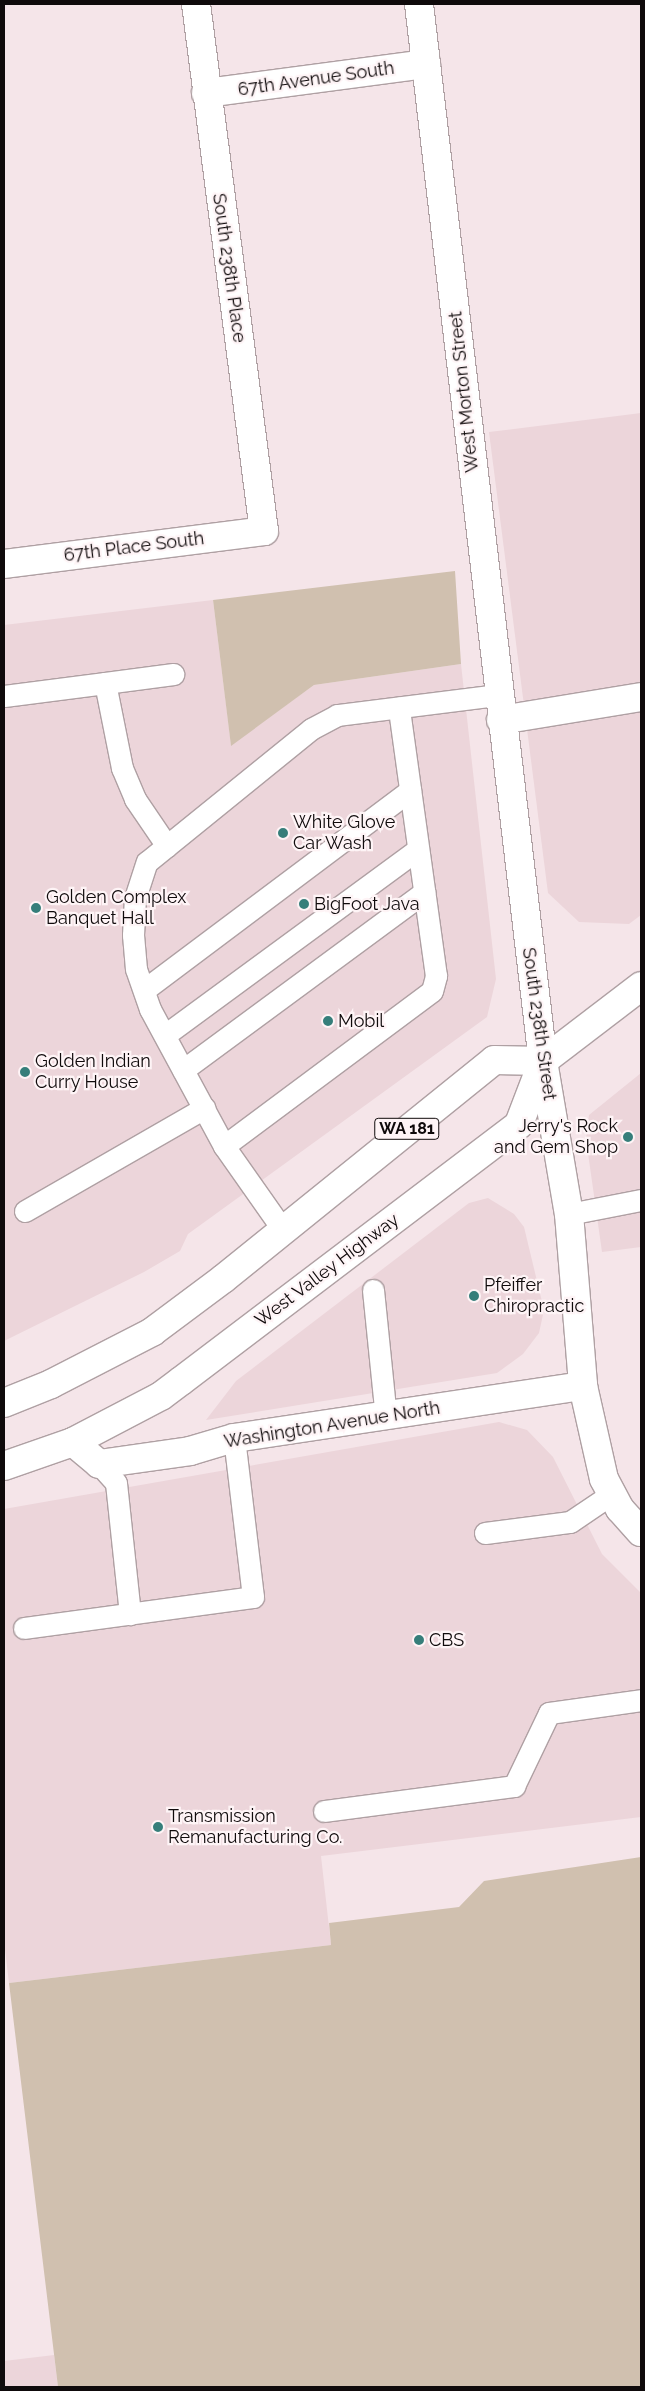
<!DOCTYPE html>
<style>
body{margin:0}
#map{position:relative;width:645px;height:2391px;overflow:hidden;background:#f5e5e9;font-family:Raleway,sans-serif}
div>[style]{position:absolute}
.built>*{inset:0;background:#ecd5da}
.green>*{inset:0;background:#d0c0af}
.roads{filter:drop-shadow(1px 0 #afa0a3) drop-shadow(-1px 0 #afa0a3) drop-shadow(0 1px #afa0a3) drop-shadow(0 -1px #afa0a3)}
.service>*{height:21px;margin:-10.5px;padding:0 10.5px;transform-origin:10.5px;border-radius:10.5px;background:#fff}
.minor>*{height:28px;margin:-14px;padding:0 14px;transform-origin:14px;border-radius:14px;background:#fff}
.primary>*{height:28px;margin:-14px;padding:0 14px;transform-origin:14px;border-radius:14px;background:#fff}
.dots>*{width:14px;height:14px;translate:-50% -50%;box-sizing:border-box;border:2px solid #fef4f6;border-radius:50%}
span{translate:-50% -50%;white-space:nowrap;text-align:center;line-height:1.15;-webkit-text-stroke:4.5px #fef4f6;paint-order:stroke}
.shield-label span{padding:1px 4px;background:#fef4f6;border:1px solid;border-radius:4px;-webkit-text-stroke-width:0}
.shield-label{font-size:16px;color:#0f0a0b;font-weight:700}
.street-label{font-size:18px;color:#0f0a0b}
.poi-label{font-size:18px;color:#0f0a0b}
.left{translate:0 -50%;text-align:left}
.right{translate:-100% -50%;text-align:right}
.frame{position:absolute;inset:0;border:5px solid #0f0a0b;pointer-events:none}
</style>
<div id="map">
<div class="built">
<i style="clip-path:polygon(641px 413px,641px 915px,629px 924px,579px 922px,548px 893px,489px 432px)"></i>
<i style="clip-path:polygon(213px 600px,231px 745px,314px 685px,461px 664px,496px 979px,487px 1017px,188px 1234px,180px 1251px,144px 1272px,4px 1341px,4px 625px)"></i>
<i style="clip-path:polygon(641px 1073px,641px 1247px,602px 1252px,586px 1139px,589px 1115px)"></i>
<i style="clip-path:polygon(488px 1198px,514px 1214px,524px 1227px,544px 1310px,539px 1333px,523px 1354px,497px 1373px,206px 1420px,236px 1381px,469px 1203px)"></i>
<i style="clip-path:polygon(499px 1422px,527px 1430px,553px 1457px,602px 1554px,641px 1593px,641px 1817px,321px 1856px,331px 1945px,9px 1983px,4px 1941px,4px 1509px)"></i>
<i style="clip-path:polygon(54px 2355px,58px 2387px,4px 2387px,4px 2361px)"></i>
</div>
<div class="green">
<i style="clip-path:polygon(455px 571px,461px 664px,314px 685px,231px 746px,213px 600px)"></i>
<i style="clip-path:polygon(641px 1857px,641px 2387px,58px 2387px,9px 1983px,331px 1945px,329px 1923px,459px 1907px,484px 1881px)"></i>
</div>
<div class="roads">
<div class="service">
<i style="left:105px;top:683px;width:69px;rotate:-7.5deg"></i>
<i style="left:4px;top:696px;width:102px;rotate:-7.3deg"></i>
<i style="left:105px;top:683px;width:87px;rotate:78.7deg"></i>
<i style="left:122px;top:768px;width:34px;rotate:67deg"></i>
<i style="left:135px;top:799px;width:57px;rotate:55.8deg"></i>
<i style="left:144px;top:990px;width:333px;rotate:-36.9deg"></i>
<i style="left:165px;top:1035px;width:314px;rotate:-36.3deg"></i>
<i style="left:183px;top:1070px;width:300px;rotate:-36.4deg"></i>
<i style="left:224px;top:1146px;width:259px;rotate:-36.7deg"></i>
<i style="left:432px;top:991px;width:16px;rotate:-75deg"></i>
<i style="left:436px;top:976px;width:271px;rotate:-97.9deg"></i>
<i style="left:25px;top:1211px;width:207px;rotate:-29.9deg"></i>
<i style="left:569px;top:1214px;width:73px;rotate:-11deg"></i>
<i style="left:283px;top:1230px;width:103px;rotate:-125.1deg"></i>
<i style="left:224px;top:1146px;width:156px;rotate:-118.4deg"></i>
<i style="left:150px;top:1009px;width:42px;rotate:-109.3deg"></i>
<i style="left:136px;top:969px;width:34px;rotate:-95deg"></i>
<i style="left:133px;top:935px;width:37px;rotate:-87deg"></i>
<i style="left:135px;top:898px;width:38px;rotate:-72deg"></i>
<i style="left:147px;top:862px;width:211px;rotate:-39deg"></i>
<i style="left:311px;top:729px;width:30px;rotate:-28deg"></i>
<i style="left:337px;top:715px;width:162px;rotate:-7.1deg"></i>
<i style="left:373px;top:1290px;width:128px;rotate:84.2deg"></i>
<i style="left:99px;top:1464px;width:25px;rotate:48deg"></i>
<i style="left:116px;top:1483px;width:132px;rotate:83.9deg"></i>
<i style="left:485px;top:1533px;width:86px;rotate:-7.4deg"></i>
<i style="left:570px;top:1522px;width:48px;rotate:-34deg"></i>
<i style="left:24px;top:1628px;width:231px;rotate:-7.7deg"></i>
<i style="left:253px;top:1597px;width:160px;rotate:-96.8deg"></i>
<i style="left:324px;top:1811px;width:192px;rotate:-7.5deg"></i>
<i style="left:514px;top:1786px;width:81px;rotate:-64.4deg"></i>
<i style="left:549px;top:1713px;width:93px;rotate:-8deg"></i>
</div>
<div class="minor">
<i style="left:419px;top:4px;width:1064px;rotate:83.31deg"></i>
<i style="left:543px;top:1061px;width:155px;rotate:80.4deg"></i>
<i style="left:569px;top:1214px;width:173px;rotate:85.3deg"></i>
<i style="left:583px;top:1386px;width:95px;rotate:77.3deg"></i>
<i style="left:604px;top:1479px;width:34px;rotate:62deg"></i>
<i style="left:620px;top:1509px;width:31px;rotate:48deg"></i>
<i style="left:206px;top:93px;width:222px;rotate:-7.5deg"></i>
<i style="left:4px;top:564px;width:262px;rotate:-7.2deg"></i>
<i style="left:264px;top:531px;width:531px;rotate:-97.35deg"></i>
<i style="left:501px;top:720px;width:142px;rotate:-9.3deg"></i>
<i style="left:73px;top:1442px;width:34px;rotate:40deg"></i>
<i style="left:99px;top:1464px;width:92px;rotate:-8.1deg"></i>
<i style="left:190px;top:1451px;width:46px;rotate:-16.5deg"></i>
<i style="left:234px;top:1438px;width:353px;rotate:-8.5deg"></i>
</div>
<div class="primary">
<i style="left:4px;top:1403px;width:51px;rotate:-22deg"></i>
<i style="left:51px;top:1384px;width:114px;rotate:-27.2deg"></i>
<i style="left:152px;top:1332px;width:89px;rotate:-36.7deg"></i>
<i style="left:223px;top:1279px;width:348px;rotate:-38.9deg"></i>
<i style="left:494px;top:1060px;width:49px;rotate:1.2deg"></i>
<i style="left:4px;top:1466px;width:73px;rotate:-19.2deg"></i>
<i style="left:73px;top:1442px;width:99px;rotate:-27.6deg"></i>
<i style="left:161px;top:1396px;width:25px;rotate:-37deg"></i>
<i style="left:181px;top:1381px;width:425px;rotate:-37.2deg"></i>
<i style="left:519px;top:1124px;width:67px;rotate:-69.1deg"></i>
<i style="left:543px;top:1061px;width:123px;rotate:-37.4deg"></i>
</div>
</div>
<div class="dots">
<i style="left:283px;top:833px;background:#367e7a"></i>
<i style="left:304px;top:904px;background:#367e7a"></i>
<i style="left:36px;top:908px;background:#367e7a"></i>
<i style="left:328px;top:1021px;background:#367e7a"></i>
<i style="left:25px;top:1072px;background:#367e7a"></i>
<i style="left:628px;top:1137px;background:#367e7a"></i>
<i style="left:474px;top:1296px;background:#367e7a"></i>
<i style="left:419px;top:1640px;background:#367e7a"></i>
<i style="left:158px;top:1827px;background:#367e7a"></i>
</div>
<div class="shield-label">
<span style="left:407px;top:1129px">WA 181</span>
</div>
<div class="street-label">
<span style="left:316px;top:79px;rotate:-8deg">67th Avenue South</span>
<span style="left:229px;top:268px;rotate:82deg">South 238th Place</span>
<span style="left:464px;top:392px;rotate:-96deg">West Morton Street</span>
<span style="left:134px;top:547px;rotate:-7deg">67th Place South</span>
<span style="left:539px;top:1024px;rotate:82deg">South 238th Street</span>
<span style="left:327px;top:1270px;rotate:-37deg">West Valley Highway</span>
<span style="left:332px;top:1425px;rotate:-9deg">Washington Avenue North</span>
</div>
<div class="poi-label">
<span class="left" style="left:293px;top:833px">White Glove<br>Car Wash</span>
<span class="left" style="left:46px;top:908px">Golden Complex<br>Banquet Hall</span>
<span class="left" style="left:314px;top:904px">BigFoot Java</span>
<span class="left" style="left:338px;top:1021px">Mobil</span>
<span class="left" style="left:35px;top:1072px">Golden Indian<br>Curry House</span>
<span class="right" style="left:618px;top:1137px">Jerry's Rock<br>and Gem Shop</span>
<span class="left" style="left:484px;top:1296px">Pfeiffer<br>Chiropractic</span>
<span class="left" style="left:429px;top:1640px">CBS</span>
<span class="left" style="left:168px;top:1827px">Transmission<br>Remanufacturing Co.</span>
</div>
<div class="frame"></div>
</div>
